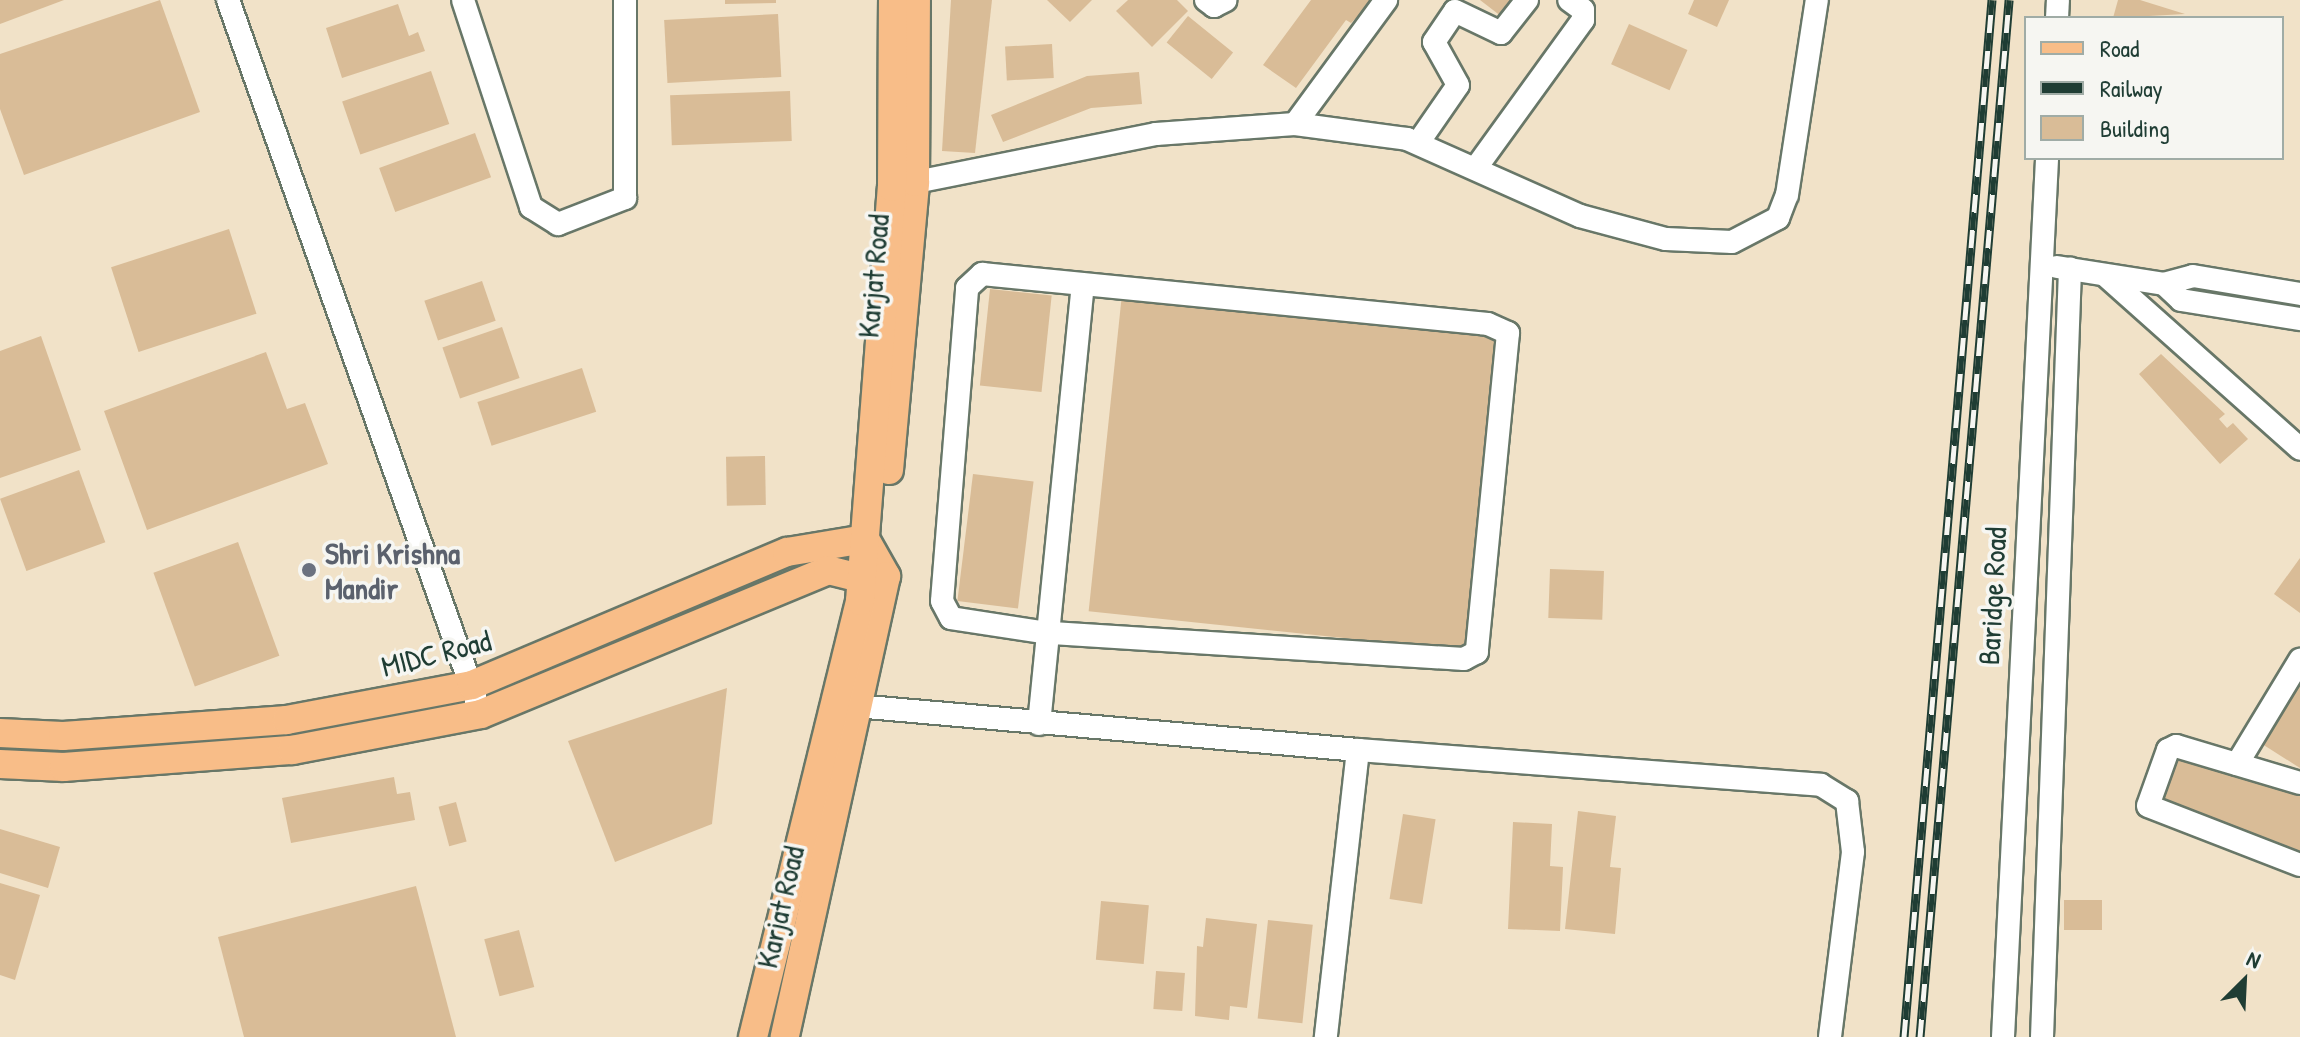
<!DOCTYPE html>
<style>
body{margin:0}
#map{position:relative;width:2300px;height:1037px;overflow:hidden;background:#f1e2c8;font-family:"Patrick Hand",sans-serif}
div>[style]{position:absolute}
.building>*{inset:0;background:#d9bc97;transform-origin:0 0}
.roads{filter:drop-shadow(2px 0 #687768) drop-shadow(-2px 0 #687768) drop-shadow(0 2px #687768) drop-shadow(0 -2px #687768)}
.minor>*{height:22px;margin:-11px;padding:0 11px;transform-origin:11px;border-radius:11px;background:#fff}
.major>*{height:28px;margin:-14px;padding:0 14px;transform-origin:14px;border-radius:14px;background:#f8bd88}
.rail>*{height:9px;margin-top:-4.5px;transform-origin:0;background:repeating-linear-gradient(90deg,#f6f6f2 0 18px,#1f3d34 0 36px);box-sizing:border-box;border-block:2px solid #1f3d34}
.dots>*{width:22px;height:22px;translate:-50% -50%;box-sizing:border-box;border:4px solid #f6f6f2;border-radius:50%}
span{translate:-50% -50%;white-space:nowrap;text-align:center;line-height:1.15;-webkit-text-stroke:7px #f6f6f2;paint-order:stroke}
.street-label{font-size:30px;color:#1f3d34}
.worship-label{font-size:30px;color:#5b616d;font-weight:700}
.left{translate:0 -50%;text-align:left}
.legend{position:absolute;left:2024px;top:16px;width:260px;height:144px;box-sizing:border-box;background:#f6f6f2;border:2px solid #a0aca6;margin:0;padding:10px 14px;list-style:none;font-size:24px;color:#1f3d34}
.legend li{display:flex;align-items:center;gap:16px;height:40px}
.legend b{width:40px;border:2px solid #a0aca6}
.north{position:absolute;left:2204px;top:941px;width:80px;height:80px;-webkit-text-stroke:6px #f6f6f2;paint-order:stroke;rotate:24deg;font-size:22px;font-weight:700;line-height:32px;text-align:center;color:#1f3d34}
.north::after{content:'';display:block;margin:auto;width:28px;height:36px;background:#1f3d34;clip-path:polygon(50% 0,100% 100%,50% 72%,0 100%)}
</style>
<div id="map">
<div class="building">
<i style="clip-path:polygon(0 0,64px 0,0 24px)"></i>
<i style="clip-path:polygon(160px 0,200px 112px,24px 175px,0 109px,0 54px)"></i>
<i style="clip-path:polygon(725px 0,776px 0,776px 3px,725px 4px)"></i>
<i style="clip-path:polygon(951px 0,992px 0,975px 153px,942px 151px)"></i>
<i style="clip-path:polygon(1047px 0,1092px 0,1070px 22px)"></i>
<i style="clip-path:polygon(1128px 0,1177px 0,1188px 11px,1152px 47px,1116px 11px)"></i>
<i style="clip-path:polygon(1311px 0,1374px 0,1351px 23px,1346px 20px,1296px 88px,1263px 65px)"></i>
<i style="clip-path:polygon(1480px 0,1521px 0,1506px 20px)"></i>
<i style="clip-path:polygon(1694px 0,1729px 0,1717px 27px,1688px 14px)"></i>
<i style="clip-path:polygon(2118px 0,2140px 0,2185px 14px,2113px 18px)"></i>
<i style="clip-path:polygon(398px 4px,409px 36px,418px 32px,425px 51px,342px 78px,326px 28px)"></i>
<i style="left:778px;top:14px;width:63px;height:114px;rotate:87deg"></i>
<i style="left:1188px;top:16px;width:58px;height:34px;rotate:39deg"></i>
<i style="left:1629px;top:24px;width:64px;height:44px;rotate:24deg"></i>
<i style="left:1052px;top:44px;width:34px;height:47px;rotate:87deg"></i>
<i style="left:431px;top:71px;width:56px;height:94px;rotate:71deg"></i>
<i style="clip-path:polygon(1139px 72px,1142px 104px,1091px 108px,1003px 142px,991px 115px,1087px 76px)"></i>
<i style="left:790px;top:91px;width:50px;height:120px;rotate:88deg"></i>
<i style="left:475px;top:133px;width:47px;height:102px;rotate:70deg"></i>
<i style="left:229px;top:229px;width:89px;height:124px;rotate:72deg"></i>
<i style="left:482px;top:281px;width:42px;height:61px;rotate:71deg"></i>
<i style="left:990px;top:289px;width:62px;height:97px;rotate:6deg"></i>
<i style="left:1122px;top:294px;width:381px;height:319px;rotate:6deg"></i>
<i style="left:502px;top:327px;width:54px;height:63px;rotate:71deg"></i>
<i style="clip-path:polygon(41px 336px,81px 450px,0 478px,0 351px)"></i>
<i style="clip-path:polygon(266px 352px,287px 409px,305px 403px,328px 464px,147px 530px,104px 411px)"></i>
<i style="clip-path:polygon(2161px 354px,2225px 414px,2219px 419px,2227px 428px,2233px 423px,2248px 439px,2220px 464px,2139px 374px)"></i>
<i style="left:582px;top:368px;width:46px;height:110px;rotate:72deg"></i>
<i style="left:765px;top:456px;width:49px;height:39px;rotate:89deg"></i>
<i style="left:79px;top:470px;width:77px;height:84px;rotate:70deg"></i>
<i style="left:973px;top:474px;width:61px;height:128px;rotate:7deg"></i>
<i style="left:238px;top:542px;width:121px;height:90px;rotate:70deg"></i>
<i style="clip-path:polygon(2300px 558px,2300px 613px,2274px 594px)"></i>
<i style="left:1550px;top:569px;width:54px;height:49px;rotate:2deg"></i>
<i style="clip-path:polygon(2300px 679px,2300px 768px,2259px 742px)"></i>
<i style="clip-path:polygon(727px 688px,712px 824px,615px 862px,568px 741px)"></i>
<i style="clip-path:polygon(2173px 754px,2300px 794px,2300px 853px,2153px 806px)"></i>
<i style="clip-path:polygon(394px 777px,397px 794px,410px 792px,415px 820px,291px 843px,282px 798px)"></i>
<i style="left:456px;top:802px;width:41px;height:18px;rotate:75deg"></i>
<i style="clip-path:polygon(1578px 811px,1616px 816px,1610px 867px,1621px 868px,1615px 934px,1565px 929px)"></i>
<i style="left:1403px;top:814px;width:33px;height:86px;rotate:9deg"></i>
<i style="clip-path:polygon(1513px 822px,1552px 824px,1550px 866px,1563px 867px,1560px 931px,1508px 929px)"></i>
<i style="clip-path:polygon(0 829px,60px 847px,48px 888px,0 873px)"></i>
<i style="clip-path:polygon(0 883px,40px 895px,15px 980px,0 975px)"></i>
<i style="clip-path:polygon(416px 886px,456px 1037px,244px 1037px,218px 937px)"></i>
<i style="left:2064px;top:900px;width:38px;height:30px"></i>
<i style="left:1101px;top:901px;width:48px;height:59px;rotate:5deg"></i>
<i style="clip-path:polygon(1206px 918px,1257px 924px,1247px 1008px,1230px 1006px,1229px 1020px,1195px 1016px,1197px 946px,1203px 947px)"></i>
<i style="left:1268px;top:920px;width:45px;height:99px;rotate:6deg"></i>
<i style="left:519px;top:930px;width:59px;height:36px;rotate:75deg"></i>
<i style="left:1156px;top:971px;width:29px;height:38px;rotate:4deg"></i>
</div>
<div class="roads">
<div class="minor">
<i style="left:228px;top:0;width:757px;rotate:70.49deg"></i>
<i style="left:463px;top:0;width:218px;rotate:71.8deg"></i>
<i style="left:531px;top:207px;width:32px;rotate:32deg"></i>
<i style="left:558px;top:224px;width:72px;rotate:-21.2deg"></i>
<i style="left:625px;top:198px;width:198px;rotate:-90deg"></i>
<i style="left:1206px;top:0;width:10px;rotate:37deg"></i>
<i style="left:1214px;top:6px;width:13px;rotate:-27deg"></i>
<i style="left:2057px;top:18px;width:18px;rotate:-87deg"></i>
<i style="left:1295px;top:124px;width:154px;rotate:-53.7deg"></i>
<i style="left:1418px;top:143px;width:70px;rotate:-55.4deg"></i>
<i style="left:1458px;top:85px;width:49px;rotate:-119.2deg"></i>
<i style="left:1434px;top:42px;width:37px;rotate:-56deg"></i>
<i style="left:1455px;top:11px;width:51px;rotate:25.6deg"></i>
<i style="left:1501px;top:33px;width:42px;rotate:-51.8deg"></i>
<i style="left:1478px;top:165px;width:179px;rotate:-54.1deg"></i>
<i style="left:1583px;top:20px;width:10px;rotate:-90deg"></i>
<i style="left:1583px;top:10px;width:17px;rotate:-144deg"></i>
<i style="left:901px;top:185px;width:260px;rotate:-11.3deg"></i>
<i style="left:1156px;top:134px;width:139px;rotate:-4.1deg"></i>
<i style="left:1295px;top:124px;width:113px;rotate:7.6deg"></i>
<i style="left:1407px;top:139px;width:189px;rotate:24deg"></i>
<i style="left:1580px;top:216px;width:89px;rotate:15deg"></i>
<i style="left:1666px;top:239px;width:66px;rotate:2.6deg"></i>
<i style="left:1732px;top:242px;width:52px;rotate:-27.6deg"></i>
<i style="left:1778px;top:218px;width:25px;rotate:-69deg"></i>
<i style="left:1787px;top:195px;width:197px;rotate:-81.3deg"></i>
<i style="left:2057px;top:267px;width:108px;rotate:9deg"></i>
<i style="left:2164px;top:284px;width:30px;rotate:-15deg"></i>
<i style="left:2193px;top:276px;width:109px;rotate:9.5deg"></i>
<i style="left:982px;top:274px;width:508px;rotate:5.64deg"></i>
<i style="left:1488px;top:324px;width:22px;rotate:24deg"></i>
<i style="left:1508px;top:333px;width:321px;rotate:95.6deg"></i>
<i style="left:1477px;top:652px;width:15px;rotate:152deg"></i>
<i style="left:1464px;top:659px;width:417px;rotate:-176.4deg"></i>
<i style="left:1048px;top:633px;width:98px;rotate:-171.2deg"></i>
<i style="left:951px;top:618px;width:19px;rotate:-118deg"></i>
<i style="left:942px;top:601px;width:314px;rotate:-85.4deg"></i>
<i style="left:967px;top:288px;width:21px;rotate:-43deg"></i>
<i style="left:2105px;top:275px;width:261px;rotate:41.7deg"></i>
<i style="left:2164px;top:284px;width:23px;rotate:43deg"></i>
<i style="left:2181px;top:300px;width:121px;rotate:9.1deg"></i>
<i style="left:844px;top:705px;width:516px;rotate:5deg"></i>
<i style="left:1358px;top:750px;width:289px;rotate:96.4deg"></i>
<i style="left:1039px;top:724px;width:440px;rotate:-84.3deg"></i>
<i style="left:1358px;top:750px;width:464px;rotate:4.3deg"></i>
<i style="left:1821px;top:785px;width:31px;rotate:32deg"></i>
<i style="left:1847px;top:801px;width:51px;rotate:83.3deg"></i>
<i style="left:1853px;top:852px;width:186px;rotate:97.1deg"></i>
<i style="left:2237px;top:764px;width:122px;rotate:-58.8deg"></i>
<i style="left:2300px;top:783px;width:129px;rotate:-163.4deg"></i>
<i style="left:2176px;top:746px;width:9px;rotate:153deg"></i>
<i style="left:2168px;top:750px;width:59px;rotate:109.7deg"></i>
<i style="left:2148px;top:806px;width:163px;rotate:21.2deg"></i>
<i style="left:2003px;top:1037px;width:880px;rotate:-87.13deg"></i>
<i style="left:2042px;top:1037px;width:769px;rotate:-87.91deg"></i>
</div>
<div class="major">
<i style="left:889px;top:470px;width:289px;rotate:-84.8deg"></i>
<i style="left:915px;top:182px;width:182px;rotate:-89.7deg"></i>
<i style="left:0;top:733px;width:63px;rotate:2.7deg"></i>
<i style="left:63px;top:736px;width:225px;rotate:-4.1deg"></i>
<i style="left:287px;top:720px;width:188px;rotate:-10.7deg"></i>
<i style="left:472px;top:685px;width:342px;rotate:-22.9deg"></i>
<i style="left:787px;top:552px;width:79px;rotate:-9.5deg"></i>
<i style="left:865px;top:539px;width:43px;rotate:60.4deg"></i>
<i style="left:886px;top:576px;width:472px;rotate:102.4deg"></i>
<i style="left:0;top:764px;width:64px;rotate:2.7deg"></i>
<i style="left:64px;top:767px;width:229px;rotate:-4.3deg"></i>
<i style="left:292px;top:750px;width:192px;rotate:-10.8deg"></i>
<i style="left:481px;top:714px;width:376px;rotate:-22.5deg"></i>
<i style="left:828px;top:570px;width:29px;rotate:14deg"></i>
<i style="left:753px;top:1037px;width:449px;rotate:-76.2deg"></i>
<i style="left:860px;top:601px;width:415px;rotate:-85.6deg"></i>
<i style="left:892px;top:187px;width:187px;rotate:-89.7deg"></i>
</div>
</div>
<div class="rail">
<i style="left:1904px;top:1037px;width:1041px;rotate:-85.15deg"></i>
<i style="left:1920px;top:1037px;width:1041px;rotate:-85.09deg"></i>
</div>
<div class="dots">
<i style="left:309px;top:570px;background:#6b7280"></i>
</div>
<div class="street-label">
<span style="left:873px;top:276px;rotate:-85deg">Karjat Road</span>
<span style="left:1992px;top:596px;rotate:-87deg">Baridge Road</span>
<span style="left:436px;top:653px;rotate:-14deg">MIDC Road</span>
<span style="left:780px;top:907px;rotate:-77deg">Karjat Road</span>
</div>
<div class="worship-label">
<span class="left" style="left:325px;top:570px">Shri Krishna<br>Mandir</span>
</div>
<ul class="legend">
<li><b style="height:10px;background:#f8bd88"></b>Road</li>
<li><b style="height:10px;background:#1f3d34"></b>Railway</li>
<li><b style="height:22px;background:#d9bc97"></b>Building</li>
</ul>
<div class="north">N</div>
</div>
